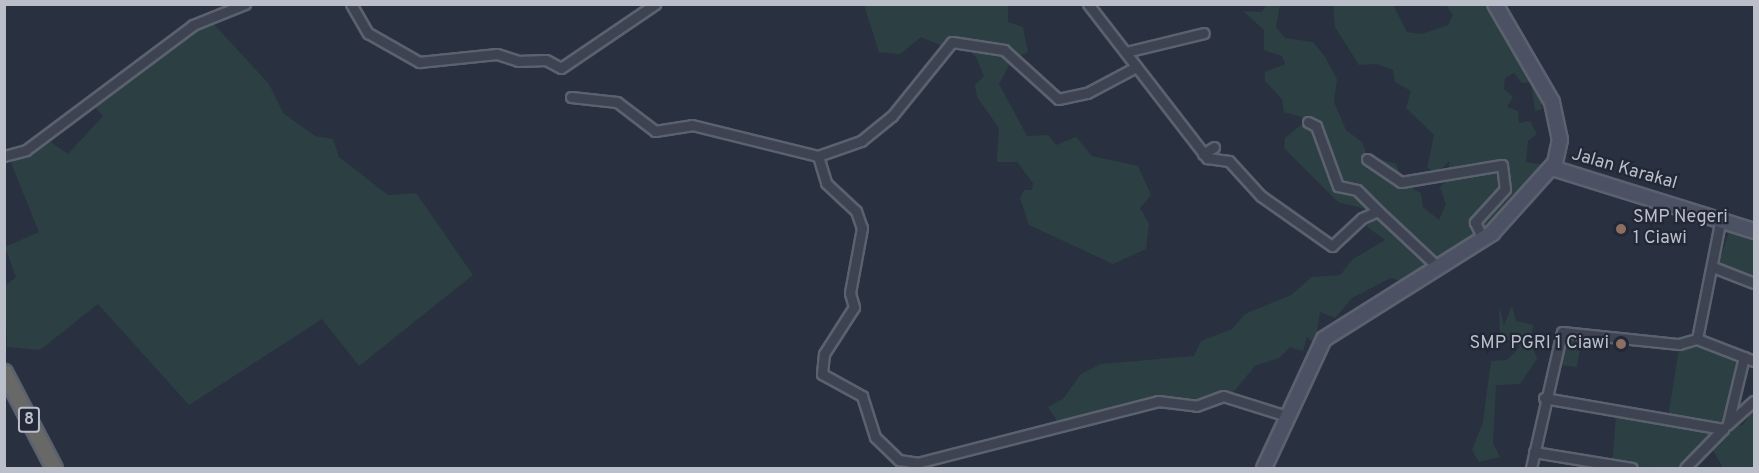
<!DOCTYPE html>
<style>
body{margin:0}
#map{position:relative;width:1759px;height:473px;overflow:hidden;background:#293140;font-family:Overpass,sans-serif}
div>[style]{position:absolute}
.green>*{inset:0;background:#2c3f42}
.roads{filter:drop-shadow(2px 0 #5b616e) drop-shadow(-2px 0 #5b616e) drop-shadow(0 2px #5b616e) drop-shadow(0 -2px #5b616e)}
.minor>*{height:9px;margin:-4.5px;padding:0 4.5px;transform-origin:4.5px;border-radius:4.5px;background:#3d4350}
.secondary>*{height:14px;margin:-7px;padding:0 7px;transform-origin:7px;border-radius:7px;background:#4c5263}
.trunk>*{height:15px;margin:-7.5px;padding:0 7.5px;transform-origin:7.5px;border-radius:7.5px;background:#686866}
.dots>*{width:16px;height:16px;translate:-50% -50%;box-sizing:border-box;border:3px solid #222836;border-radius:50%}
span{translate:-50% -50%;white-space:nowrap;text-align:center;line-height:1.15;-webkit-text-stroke:4.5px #222836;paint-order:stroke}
.shield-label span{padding:2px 4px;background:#222836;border:2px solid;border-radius:4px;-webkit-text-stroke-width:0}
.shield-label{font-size:16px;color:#babfca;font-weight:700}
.street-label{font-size:18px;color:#babfca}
.poi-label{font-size:18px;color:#babfca}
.left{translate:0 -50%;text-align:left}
.right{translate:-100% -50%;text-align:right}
.frame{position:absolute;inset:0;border:6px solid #babfca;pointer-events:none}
</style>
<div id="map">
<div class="green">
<i style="clip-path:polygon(864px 5px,1008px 5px,1008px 22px,1023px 27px,1028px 52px,1012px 60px,999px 84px,1027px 136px,1048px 135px,1056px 145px,1076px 137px,1092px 156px,1138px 166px,1151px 195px,1140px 208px,1149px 224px,1146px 249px,1113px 264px,1029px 225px,1020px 198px,1024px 190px,1032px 190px,1033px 183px,1017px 162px,997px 162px,999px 128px,977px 97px,975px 85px,984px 76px,976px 57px,966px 48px,949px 49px,921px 37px,900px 54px,879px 52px)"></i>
<i style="clip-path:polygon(1266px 5px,1280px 5px,1276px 27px,1285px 38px,1313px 42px,1325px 57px,1337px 79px,1334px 102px,1346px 130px,1362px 142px,1367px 155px,1396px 164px,1403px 183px,1421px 193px,1423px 207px,1439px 220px,1446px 204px,1440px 187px,1450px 178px,1449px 161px,1438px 172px,1427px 168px,1434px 135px,1406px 108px,1411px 91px,1395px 82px,1393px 70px,1377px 64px,1359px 65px,1335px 27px,1333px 5px,1393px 5px,1407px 32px,1422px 34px,1448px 25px,1453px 15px,1446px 5px,1489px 6px,1539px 87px,1542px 109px,1535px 111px,1531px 82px,1522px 83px,1514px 73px,1505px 78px,1504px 89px,1513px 97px,1507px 107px,1518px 111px,1519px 123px,1530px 121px,1537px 134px,1528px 141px,1526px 162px,1543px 165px,1552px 148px,1546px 178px,1551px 180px,1540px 179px,1533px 204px,1516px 204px,1500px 222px,1491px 222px,1445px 275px,1439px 268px,1401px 281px,1391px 278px,1352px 298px,1335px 318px,1320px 312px,1315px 345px,1307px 337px,1303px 351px,1290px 347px,1279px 358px,1255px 366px,1226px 401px,1195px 408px,1166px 402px,1136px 415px,1123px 412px,1081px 420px,1077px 428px,1062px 428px,1048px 407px,1063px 399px,1081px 374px,1101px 364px,1194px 356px,1201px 341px,1232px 329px,1245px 314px,1291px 295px,1312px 277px,1340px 275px,1353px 259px,1385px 240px,1366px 226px,1375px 217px,1373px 211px,1338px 202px,1284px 148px,1285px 138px,1308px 119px,1284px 112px,1282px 99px,1265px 81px,1265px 72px,1285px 64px,1282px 56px,1264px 50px,1264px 30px,1243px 11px,1262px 12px)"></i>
<i style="clip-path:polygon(211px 21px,269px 84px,283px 113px,315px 136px,333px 139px,339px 157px,388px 195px,416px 193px,473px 275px,359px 366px,322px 319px,189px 405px,98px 304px,40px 350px,7px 347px,5px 286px,16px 277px,5px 247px,39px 232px,11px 163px,45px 138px,68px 154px,103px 116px,90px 101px,139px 58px)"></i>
<i style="clip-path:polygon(1729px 232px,1754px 240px,1754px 277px,1718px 265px)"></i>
<i style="clip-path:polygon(1499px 306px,1504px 325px,1512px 306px,1516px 321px,1533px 325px,1530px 341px,1537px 359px,1520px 384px,1496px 385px,1493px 443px,1500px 457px,1479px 462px,1472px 450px,1483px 422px,1491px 361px,1507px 360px,1520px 347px,1500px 335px)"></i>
<i style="clip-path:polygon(1561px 334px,1582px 334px,1577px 367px,1554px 364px)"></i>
<i style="clip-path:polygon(1701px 347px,1739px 359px,1730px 426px,1743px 425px,1754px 407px,1754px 468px,1723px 468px,1710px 445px,1690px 468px,1612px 466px,1616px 417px,1679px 425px,1668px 417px,1679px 349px)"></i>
</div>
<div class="roads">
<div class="minor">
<i style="left:351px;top:4px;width:34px;rotate:60deg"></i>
<i style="left:368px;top:33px;width:59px;rotate:29.6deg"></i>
<i style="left:419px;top:62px;width:78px;rotate:-5.9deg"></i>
<i style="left:497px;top:54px;width:22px;rotate:18deg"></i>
<i style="left:518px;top:61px;width:28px;rotate:-2deg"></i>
<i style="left:546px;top:60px;width:17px;rotate:28deg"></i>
<i style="left:561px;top:68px;width:114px;rotate:-34.2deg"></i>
<i style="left:1088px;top:4px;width:195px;rotate:52.3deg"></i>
<i style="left:1207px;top:158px;width:22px;rotate:8deg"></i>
<i style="left:1229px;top:161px;width:47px;rotate:47.6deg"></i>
<i style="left:1261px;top:196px;width:87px;rotate:35.2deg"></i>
<i style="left:1332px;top:246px;width:41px;rotate:-43deg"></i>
<i style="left:1362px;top:218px;width:17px;rotate:-24deg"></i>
<i style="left:1378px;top:211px;width:83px;rotate:43.1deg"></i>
<i style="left:1126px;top:52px;width:80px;rotate:-13.7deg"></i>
<i style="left:571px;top:97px;width:46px;rotate:6.2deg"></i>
<i style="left:617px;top:102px;width:48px;rotate:37.3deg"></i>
<i style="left:655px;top:131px;width:37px;rotate:-9deg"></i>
<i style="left:692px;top:125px;width:130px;rotate:13.8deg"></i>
<i style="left:818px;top:156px;width:46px;rotate:-19.2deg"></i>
<i style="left:861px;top:141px;width:40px;rotate:-39deg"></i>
<i style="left:892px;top:116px;width:95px;rotate:-51deg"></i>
<i style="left:952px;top:42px;width:53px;rotate:8.7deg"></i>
<i style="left:1004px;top:50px;width:73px;rotate:42.2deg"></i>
<i style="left:1058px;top:99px;width:30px;rotate:-12deg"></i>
<i style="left:1087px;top:93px;width:55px;rotate:-28deg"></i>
<i style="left:1308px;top:122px;width:9px;rotate:27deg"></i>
<i style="left:1316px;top:126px;width:64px;rotate:69.9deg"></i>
<i style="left:1338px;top:186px;width:19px;rotate:12deg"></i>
<i style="left:1357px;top:190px;width:30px;rotate:45deg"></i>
<i style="left:1203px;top:154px;width:13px;rotate:-32deg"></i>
<i style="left:4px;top:156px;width:23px;rotate:-15deg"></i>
<i style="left:26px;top:150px;width:209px;rotate:-36.8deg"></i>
<i style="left:193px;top:25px;width:56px;rotate:-22deg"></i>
<i style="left:818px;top:156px;width:28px;rotate:73deg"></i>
<i style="left:826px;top:183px;width:41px;rotate:43deg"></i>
<i style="left:856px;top:211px;width:18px;rotate:71deg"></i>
<i style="left:862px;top:228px;width:66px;rotate:100.5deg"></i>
<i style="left:850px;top:293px;width:15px;rotate:74deg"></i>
<i style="left:854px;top:307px;width:56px;rotate:122.6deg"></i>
<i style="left:824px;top:354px;width:20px;rotate:96deg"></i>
<i style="left:822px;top:374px;width:46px;rotate:28.8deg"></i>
<i style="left:862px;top:396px;width:43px;rotate:72.4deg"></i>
<i style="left:875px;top:437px;width:33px;rotate:44deg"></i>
<i style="left:899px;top:460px;width:18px;rotate:9deg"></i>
<i style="left:917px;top:463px;width:249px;rotate:-14.4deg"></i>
<i style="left:1158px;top:401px;width:38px;rotate:7deg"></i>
<i style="left:1196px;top:406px;width:29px;rotate:-20deg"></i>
<i style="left:1223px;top:396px;width:67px;rotate:17.4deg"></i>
<i style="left:1367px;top:159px;width:41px;rotate:34.1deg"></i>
<i style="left:1401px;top:182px;width:102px;rotate:-9.6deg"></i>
<i style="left:1502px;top:165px;width:24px;rotate:83deg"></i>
<i style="left:1505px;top:189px;width:45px;rotate:132.3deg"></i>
<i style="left:1475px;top:222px;width:19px;rotate:65deg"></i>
<i style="left:1713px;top:267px;width:44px;rotate:21.3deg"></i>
<i style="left:1697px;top:339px;width:123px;rotate:-78.8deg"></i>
<i style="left:1544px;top:398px;width:182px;rotate:9.8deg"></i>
<i style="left:1723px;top:429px;width:54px;rotate:134.3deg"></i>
<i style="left:1728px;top:423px;width:68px;rotate:-76.4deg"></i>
<i style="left:1727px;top:425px;width:36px;rotate:-42deg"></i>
<i style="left:1534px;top:452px;width:99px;rotate:9.3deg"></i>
<i style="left:1531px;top:468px;width:139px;rotate:-77.2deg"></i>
<i style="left:1562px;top:332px;width:118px;rotate:5.9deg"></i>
<i style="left:1679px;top:344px;width:19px;rotate:-16deg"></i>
<i style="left:1697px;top:339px;width:61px;rotate:21.1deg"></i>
</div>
<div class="secondary">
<i style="left:1552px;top:168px;width:212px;rotate:17.3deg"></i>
<i style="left:1264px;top:468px;width:142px;rotate:-65.1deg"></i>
<i style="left:1324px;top:339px;width:199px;rotate:-32.2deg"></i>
<i style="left:1492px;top:233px;width:94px;rotate:-48deg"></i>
<i style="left:1555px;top:163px;width:24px;rotate:-78deg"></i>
<i style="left:1560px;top:140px;width:39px;rotate:-102deg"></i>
<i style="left:1552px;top:102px;width:113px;rotate:-120.2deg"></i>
</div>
<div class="trunk">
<i style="left:4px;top:372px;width:108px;rotate:62.5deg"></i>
</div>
</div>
<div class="dots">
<i style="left:1621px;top:229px;background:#8d6e63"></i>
<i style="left:1621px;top:344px;background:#8d6e63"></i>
</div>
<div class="shield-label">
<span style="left:29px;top:420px">8</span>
</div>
<div class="street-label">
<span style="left:1624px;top:170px;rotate:16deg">Jalan Karakal</span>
</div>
<div class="poi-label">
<span class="left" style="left:1633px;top:229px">SMP Negeri<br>1 Ciawi</span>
<span class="right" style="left:1609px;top:344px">SMP PGRI 1 Ciawi</span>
</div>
<div class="frame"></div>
</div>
